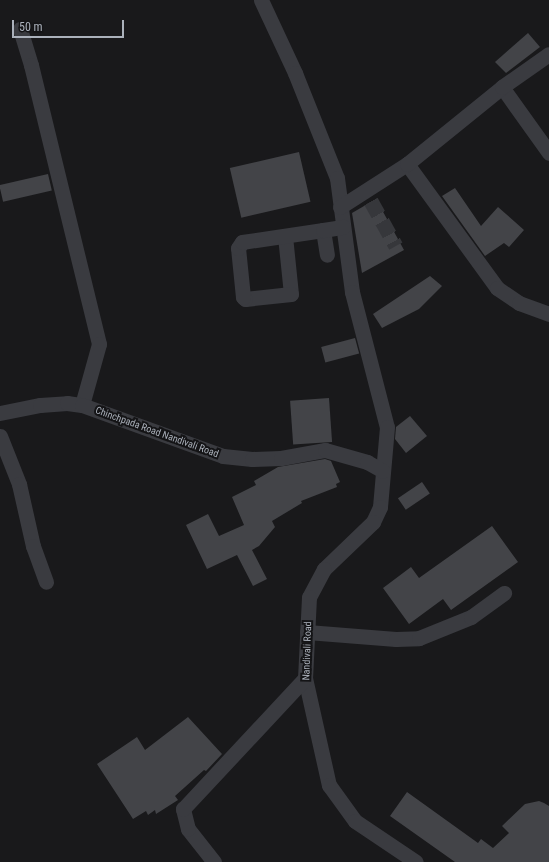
<!DOCTYPE html>
<style>
body{margin:0}
#map{position:relative;width:549px;height:862px;overflow:hidden;background:#19191b;font-family:"Roboto Condensed",sans-serif}
div>[style]{position:absolute}
.building>*{inset:0;background:#434448;transform-origin:0 0}
.minor-tunnel>*{height:15px;margin-top:-7.5px;transform-origin:0;background:repeating-linear-gradient(90deg,#36373b 0 15px,transparent 0 23px)}
.minor>*{height:15px;margin:-7.5px;padding:0 7.5px;transform-origin:7.5px;border-radius:7.5px;background:#3a3b40}
span{translate:-50% -50%;white-space:nowrap;text-align:center;line-height:1.15;-webkit-text-stroke:4px #141416;paint-order:stroke}
.street-label{font-size:10px;color:#abb1bb}
.scale{position:absolute;left:12px;top:20px;width:112px;height:18px;box-sizing:border-box;border:2px solid #abb1bb;border-top:0;padding-left:5px;font-size:12px;line-height:14px;white-space:nowrap;color:#abb1bb;-webkit-text-stroke:3px #141416;paint-order:stroke}
</style>
<div id="map">
<div class="building">
<i style="clip-path:polygon(528px 33px,540px 47px,506px 73px,495px 62px)"></i>
<i style="left:299px;top:152px;width:51px;height:71px;rotate:77deg"></i>
<i style="left:48px;top:174px;width:17px;height:50px;rotate:77deg"></i>
<i style="clip-path:polygon(455px 188px,481px 226px,498px 207px,524px 230px,509px 247px,504px 243px,485px 256px,442px 196px)"></i>
<i style="clip-path:polygon(376px 199px,404px 250px,362px 273px,352px 213px)"></i>
<i style="clip-path:polygon(430px 276px,442px 286px,419px 309px,382px 328px,373px 314px)"></i>
<i style="left:355px;top:338px;width:16px;height:35px;rotate:75deg"></i>
<i style="left:329px;top:398px;width:44px;height:39px;rotate:86deg"></i>
<i style="clip-path:polygon(410px 416px,427px 436px,406px 453px,395px 439px,396px 427px)"></i>
<i style="clip-path:polygon(325px 459px,331px 461px,340px 482px,336px 484px,337px 487px,301px 501px,302px 503px,272px 521px,275px 527px,259px 546px,252px 550px,267px 579px,253px 586px,237px 555px,207px 569px,186px 525px,208px 514px,219px 536px,244px 525px,232px 497px,256px 485px,254px 481px,278px 467px)"></i>
<i style="left:422px;top:482px;width:14px;height:29px;rotate:56deg"></i>
<i style="clip-path:polygon(492px 526px,518px 562px,451px 610px,443px 599px,409px 624px,383px 588px,411px 567px,419px 578px)"></i>
<i style="clip-path:polygon(188px 717px,222px 754px,206px 771px,204px 770px,175px 796px,178px 800px,156px 814px,155px 810px,148px 815px,146px 811px,133px 819px,97px 764px,137px 737px,145px 750px)"></i>
<i style="clip-path:polygon(407px 792px,478px 843px,481px 839px,493px 848px,509px 833px,502px 826px,525px 804px,539px 801px,544px 803px,549px 806px,549px 862px,455px 862px,390px 816px)"></i>
</div>
<div class="minor-tunnel">
<i style="left:371px;top:201px;width:51px;rotate:60.9deg"></i>
</div>
<div class="minor">
<i style="left:261px;top:0;width:81px;rotate:65deg"></i>
<i style="left:295px;top:73px;width:113px;rotate:68.2deg"></i>
<i style="left:337px;top:178px;width:115px;rotate:82.5deg"></i>
<i style="left:352px;top:292px;width:139px;rotate:75.5deg"></i>
<i style="left:387px;top:427px;width:80px;rotate:95deg"></i>
<i style="left:380px;top:507px;width:17px;rotate:115deg"></i>
<i style="left:373px;top:522px;width:68px;rotate:136.2deg"></i>
<i style="left:324px;top:569px;width:32px;rotate:118deg"></i>
<i style="left:309px;top:597px;width:81px;rotate:92.8deg"></i>
<i style="left:305px;top:678px;width:110px;rotate:77.4deg"></i>
<i style="left:329px;top:785px;width:44px;rotate:54.2deg"></i>
<i style="left:355px;top:821px;width:73px;rotate:33.9deg"></i>
<i style="left:20px;top:29px;width:38px;rotate:73deg"></i>
<i style="left:31px;top:65px;width:287px;rotate:76.3deg"></i>
<i style="left:99px;top:344px;width:63px;rotate:105.6deg"></i>
<i style="left:502px;top:87px;width:81px;rotate:54.5deg"></i>
<i style="left:407px;top:164px;width:153px;rotate:54deg"></i>
<i style="left:497px;top:288px;width:27px;rotate:34deg"></i>
<i style="left:519px;top:303px;width:32px;rotate:20deg"></i>
<i style="left:340px;top:207px;width:80px;rotate:-32.7deg"></i>
<i style="left:407px;top:164px;width:122px;rotate:-39deg"></i>
<i style="left:502px;top:87px;width:57px;rotate:-35.1deg"></i>
<i style="left:323px;top:230px;width:25px;rotate:81deg"></i>
<i style="left:285px;top:236px;width:58px;rotate:84.1deg"></i>
<i style="left:291px;top:294px;width:46px;rotate:173.8deg"></i>
<i style="left:245px;top:299px;width:3px;rotate:-135deg"></i>
<i style="left:243px;top:297px;width:49px;rotate:-95.8deg"></i>
<i style="left:238px;top:248px;width:7px;rotate:-56deg"></i>
<i style="left:242px;top:242px;width:82px;rotate:-8.4deg"></i>
<i style="left:323px;top:230px;width:20px;rotate:-9deg"></i>
<i style="left:0;top:413px;width:41px;rotate:-11.3deg"></i>
<i style="left:40px;top:405px;width:27px;rotate:-4deg"></i>
<i style="left:67px;top:403px;width:15px;rotate:8deg"></i>
<i style="left:82px;top:405px;width:150px;rotate:19.9deg"></i>
<i style="left:223px;top:456px;width:29px;rotate:6deg"></i>
<i style="left:252px;top:459px;width:29px;rotate:-2deg"></i>
<i style="left:281px;top:458px;width:45px;rotate:-10.3deg"></i>
<i style="left:325px;top:450px;width:44px;rotate:15.9deg"></i>
<i style="left:367px;top:462px;width:18px;rotate:29deg"></i>
<i style="left:0;top:436px;width:52px;rotate:68.4deg"></i>
<i style="left:19px;top:484px;width:64px;rotate:77.3deg"></i>
<i style="left:33px;top:546px;width:38px;rotate:70deg"></i>
<i style="left:307px;top:632px;width:89px;rotate:4.5deg"></i>
<i style="left:396px;top:639px;width:23px;rotate:-2deg"></i>
<i style="left:419px;top:638px;width:56px;rotate:-22deg"></i>
<i style="left:471px;top:617px;width:41px;rotate:-36deg"></i>
<i style="left:214px;top:862px;width:42px;rotate:-128.2deg"></i>
<i style="left:188px;top:829px;width:21px;rotate:-104deg"></i>
<i style="left:183px;top:809px;width:179px;rotate:-47deg"></i>
</div>
<div class="street-label">
<span style="left:157px;top:432px;rotate:20deg">Chinchpada Road Nandivali Road</span>
<span style="left:307px;top:651px;rotate:-88deg">Nandivali Road</span>
</div>
<div class="scale">50 m</div>
</div>
